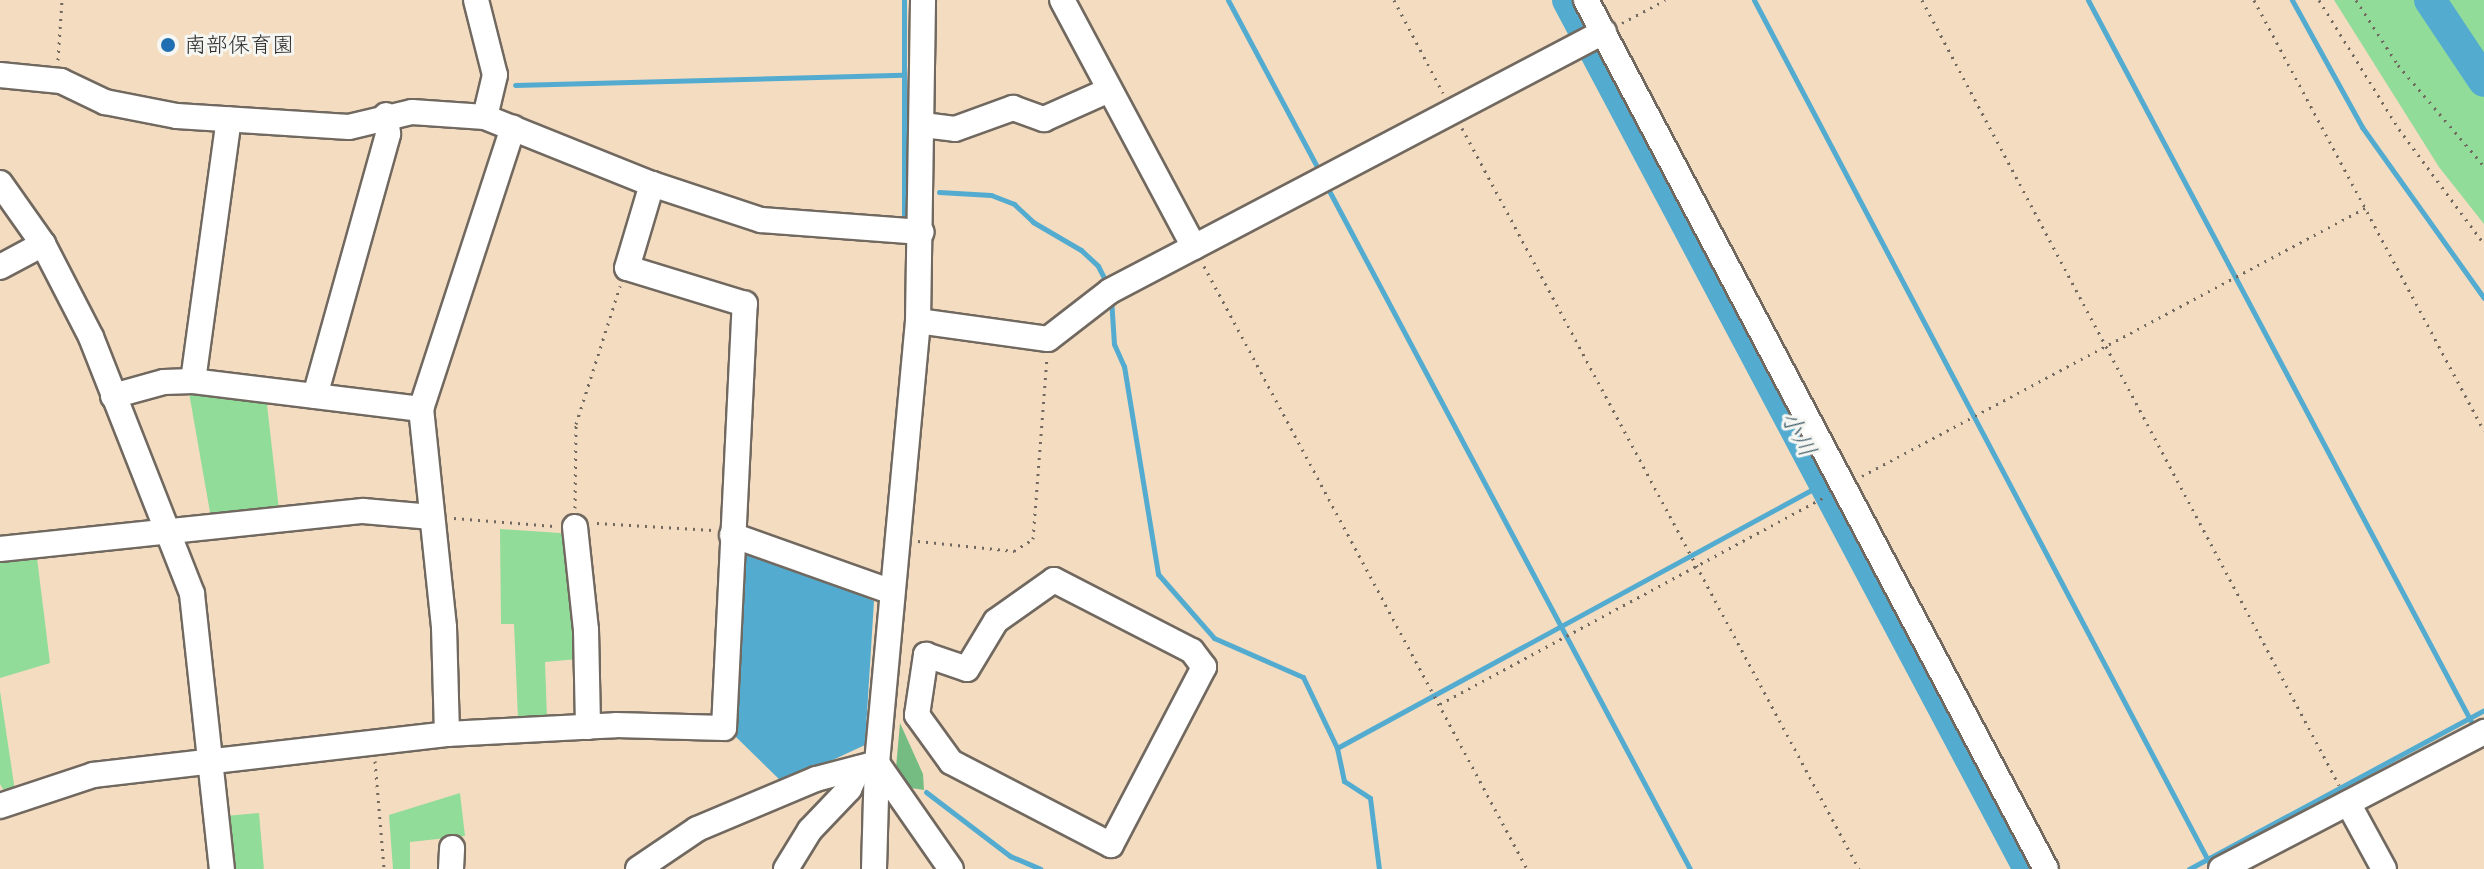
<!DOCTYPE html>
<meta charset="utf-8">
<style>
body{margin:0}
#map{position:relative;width:2484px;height:869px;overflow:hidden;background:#f4dcc1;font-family:"Shantell Sans","Klee One",sans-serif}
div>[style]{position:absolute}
.green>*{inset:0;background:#91dc99;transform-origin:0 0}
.forest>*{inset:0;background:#74bc81}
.water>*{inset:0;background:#53acd0}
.stream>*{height:5px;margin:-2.5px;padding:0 2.5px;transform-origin:2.5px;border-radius:2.5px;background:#53acd0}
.river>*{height:32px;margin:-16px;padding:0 16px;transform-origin:16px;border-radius:16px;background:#53acd0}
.path>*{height:3px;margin-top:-1.5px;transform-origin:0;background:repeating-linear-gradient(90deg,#716960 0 2px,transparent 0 8px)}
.roads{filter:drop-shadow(2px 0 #716960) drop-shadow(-2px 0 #716960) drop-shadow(0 2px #716960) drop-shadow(0 -2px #716960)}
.minor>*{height:24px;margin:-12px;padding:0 12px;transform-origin:12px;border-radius:12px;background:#fff}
.dots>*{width:22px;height:22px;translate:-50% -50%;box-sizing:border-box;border:4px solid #f6f6f2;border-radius:50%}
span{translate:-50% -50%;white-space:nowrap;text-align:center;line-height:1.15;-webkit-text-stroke:6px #f6f6f2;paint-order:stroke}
.poi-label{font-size:22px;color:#2b2b2b}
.left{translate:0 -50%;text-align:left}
.water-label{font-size:24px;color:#395865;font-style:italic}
</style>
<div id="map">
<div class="green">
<i style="clip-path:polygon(2334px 0,2484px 0,2484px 224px,2439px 167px)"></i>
<i style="clip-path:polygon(188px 387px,266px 396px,279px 510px,211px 518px)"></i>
<i style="clip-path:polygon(500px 529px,560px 533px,566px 539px,578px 659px,545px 662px,547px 718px,518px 719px,514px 624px,501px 624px)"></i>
<i style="clip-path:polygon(36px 550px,50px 663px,0 678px,0 556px)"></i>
<i style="clip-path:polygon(0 691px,15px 791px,6px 794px,0 784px)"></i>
<i style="clip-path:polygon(460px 793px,465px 836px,410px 842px,410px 869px,393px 869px,389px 815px)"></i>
<i style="left:259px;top:813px;width:56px;height:34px;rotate:85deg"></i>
</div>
<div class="forest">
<i style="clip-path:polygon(900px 723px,923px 774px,924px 790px,911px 788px,896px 768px)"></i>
</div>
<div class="water">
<i style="clip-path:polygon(746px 548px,874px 601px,865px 745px,783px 783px,736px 737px)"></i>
</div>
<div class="stream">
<i style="left:904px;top:0;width:220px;rotate:90deg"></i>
<i style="left:1228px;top:0;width:195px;rotate:61.9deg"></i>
<i style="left:1754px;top:0;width:981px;rotate:62.18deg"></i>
<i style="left:2088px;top:0;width:823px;rotate:62.03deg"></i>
<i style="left:2292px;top:0;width:145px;rotate:61.1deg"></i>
<i style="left:2362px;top:127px;width:210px;rotate:54.5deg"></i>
<i style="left:515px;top:85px;width:388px;rotate:-1.5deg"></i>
<i style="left:1326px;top:185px;width:775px;rotate:61.98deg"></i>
<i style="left:939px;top:192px;width:52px;rotate:3.3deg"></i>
<i style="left:991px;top:195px;width:25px;rotate:21deg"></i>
<i style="left:1014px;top:204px;width:26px;rotate:43deg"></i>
<i style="left:1033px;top:222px;width:56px;rotate:30.3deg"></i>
<i style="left:1081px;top:250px;width:23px;rotate:43deg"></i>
<i style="left:1098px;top:266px;width:20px;rotate:63deg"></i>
<i style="left:1111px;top:298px;width:46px;rotate:86.3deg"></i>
<i style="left:1114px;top:344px;width:24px;rotate:66deg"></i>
<i style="left:1124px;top:366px;width:211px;rotate:80.7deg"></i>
<i style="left:1158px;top:574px;width:85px;rotate:48.8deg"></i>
<i style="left:1214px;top:638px;width:97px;rotate:23.7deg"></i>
<i style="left:1303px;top:677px;width:79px;rotate:64.4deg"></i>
<i style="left:1337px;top:748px;width:34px;rotate:78deg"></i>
<i style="left:1344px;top:781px;width:31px;rotate:33deg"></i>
<i style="left:1370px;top:798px;width:72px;rotate:82.8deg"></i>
<i style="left:1337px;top:748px;width:554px;rotate:-28.55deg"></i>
<i style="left:926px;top:792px;width:106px;rotate:37.3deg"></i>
<i style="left:1010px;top:856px;width:33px;rotate:23deg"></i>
<i style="left:2189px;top:869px;width:335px;rotate:-28.3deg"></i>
</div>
<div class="river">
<i style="left:1568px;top:0;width:984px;rotate:62.05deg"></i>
<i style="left:2430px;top:0;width:97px;rotate:56.3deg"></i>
</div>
<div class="path">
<i style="left:1394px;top:0;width:105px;rotate:62.2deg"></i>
<i style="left:1922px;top:0;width:889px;rotate:62.02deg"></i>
<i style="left:2254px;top:0;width:488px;rotate:61.9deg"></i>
<i style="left:2319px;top:0;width:152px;rotate:58.2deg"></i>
<i style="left:2399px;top:129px;width:143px;rotate:53.5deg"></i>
<i style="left:2356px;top:0;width:77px;rotate:57.1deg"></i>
<i style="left:2398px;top:65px;width:133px;rotate:49.6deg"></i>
<i style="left:1622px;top:23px;width:49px;rotate:-28.1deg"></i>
<i style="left:58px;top:60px;width:60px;rotate:-86.2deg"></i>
<i style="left:1462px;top:128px;width:841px;rotate:61.82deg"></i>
<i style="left:1204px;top:266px;width:684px;rotate:61.82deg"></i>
<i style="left:1862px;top:476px;width:570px;rotate:-28.05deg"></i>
<i style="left:575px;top:508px;width:84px;rotate:-89.3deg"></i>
<i style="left:576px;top:424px;width:145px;rotate:-72.3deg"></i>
<i style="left:454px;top:518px;width:100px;rotate:4.6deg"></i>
<i style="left:597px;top:523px;width:116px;rotate:3.5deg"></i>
<i style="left:918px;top:541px;width:97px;rotate:5.9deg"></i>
<i style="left:1014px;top:551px;width:22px;rotate:-32deg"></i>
<i style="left:1033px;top:539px;width:182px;rotate:-85.6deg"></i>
<i style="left:1440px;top:704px;width:436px;rotate:-28.3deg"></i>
<i style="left:375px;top:761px;width:108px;rotate:85.2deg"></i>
</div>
<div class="roads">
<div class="minor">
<i style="left:476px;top:0;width:77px;rotate:75.8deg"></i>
<i style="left:495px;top:75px;width:43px;rotate:103.4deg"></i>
<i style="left:1586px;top:0;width:983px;rotate:62.11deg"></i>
<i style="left:0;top:75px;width:61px;rotate:5.6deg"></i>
<i style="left:61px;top:81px;width:49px;rotate:25.5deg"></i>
<i style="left:105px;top:102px;width:73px;rotate:11deg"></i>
<i style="left:177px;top:116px;width:172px;rotate:3.7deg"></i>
<i style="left:349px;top:127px;width:65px;rotate:-13.4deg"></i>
<i style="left:412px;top:112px;width:73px;rotate:3.9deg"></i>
<i style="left:485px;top:117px;width:180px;rotate:21.9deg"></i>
<i style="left:652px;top:184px;width:115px;rotate:18.3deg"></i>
<i style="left:761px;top:220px;width:161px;rotate:4.3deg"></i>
<i style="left:923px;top:125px;width:32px;rotate:7deg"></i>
<i style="left:955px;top:129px;width:62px;rotate:-19.9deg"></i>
<i style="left:1013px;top:108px;width:33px;rotate:20deg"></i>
<i style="left:1044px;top:119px;width:71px;rotate:-24deg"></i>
<i style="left:0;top:183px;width:75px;rotate:54.8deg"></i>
<i style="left:43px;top:244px;width:105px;rotate:62.7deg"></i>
<i style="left:91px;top:337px;width:276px;rotate:68.5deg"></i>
<i style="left:192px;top:594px;width:277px;rotate:83.8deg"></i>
<i style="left:1194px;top:247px;width:463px;rotate:-27.7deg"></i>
<i style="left:0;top:267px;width:49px;rotate:-28.1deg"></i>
<i style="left:918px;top:321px;width:131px;rotate:7.9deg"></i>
<i style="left:1048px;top:339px;width:78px;rotate:-37.7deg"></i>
<i style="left:1110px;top:291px;width:95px;rotate:-27.6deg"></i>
<i style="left:1194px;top:247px;width:280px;rotate:-118.1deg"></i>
<i style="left:193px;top:381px;width:264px;rotate:-82.2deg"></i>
<i style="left:113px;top:396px;width:53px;rotate:-15.4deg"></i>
<i style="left:164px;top:382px;width:29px;rotate:-2deg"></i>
<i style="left:193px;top:381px;width:230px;rotate:7deg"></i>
<i style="left:315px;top:396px;width:272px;rotate:-74.4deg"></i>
<i style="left:388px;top:134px;width:19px;rotate:-96deg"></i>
<i style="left:575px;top:527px;width:104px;rotate:83.9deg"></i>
<i style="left:586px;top:630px;width:97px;rotate:88.8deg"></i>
<i style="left:732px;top:535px;width:170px;rotate:19.6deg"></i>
<i style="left:0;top:549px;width:365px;rotate:-6deg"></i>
<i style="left:363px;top:511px;width:69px;rotate:5deg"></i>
<i style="left:1054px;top:580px;width:155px;rotate:27.2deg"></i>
<i style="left:1192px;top:651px;width:20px;rotate:53deg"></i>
<i style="left:1204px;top:667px;width:201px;rotate:117.6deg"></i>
<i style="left:1111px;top:845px;width:180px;rotate:-152.6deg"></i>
<i style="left:951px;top:762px;width:58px;rotate:-125.9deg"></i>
<i style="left:917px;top:715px;width:61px;rotate:-81.5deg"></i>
<i style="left:926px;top:655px;width:43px;rotate:18.9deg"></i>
<i style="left:967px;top:669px;width:56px;rotate:-58.9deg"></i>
<i style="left:996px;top:621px;width:71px;rotate:-35.3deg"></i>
<i style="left:447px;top:734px;width:107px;rotate:-91.6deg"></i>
<i style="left:444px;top:627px;width:219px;rotate:-96deg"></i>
<i style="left:421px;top:409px;width:296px;rotate:-71.9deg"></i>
<i style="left:2348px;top:803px;width:75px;rotate:61.4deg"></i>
<i style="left:0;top:806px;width:98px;rotate:-18.4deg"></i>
<i style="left:93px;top:775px;width:356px;rotate:-6.6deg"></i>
<i style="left:447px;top:734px;width:169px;rotate:-3deg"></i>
<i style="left:616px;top:725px;width:108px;rotate:1.6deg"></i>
<i style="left:724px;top:728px;width:425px;rotate:-87.2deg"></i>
<i style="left:745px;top:304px;width:123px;rotate:-163deg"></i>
<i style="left:627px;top:268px;width:88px;rotate:-73.4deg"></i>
<i style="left:451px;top:869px;width:21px;rotate:-87deg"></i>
<i style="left:638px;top:869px;width:71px;rotate:-34.1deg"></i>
<i style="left:697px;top:829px;width:129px;rotate:-22.8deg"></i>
<i style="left:816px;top:779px;width:63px;rotate:-14.7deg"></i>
<i style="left:877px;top:763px;width:129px;rotate:55.1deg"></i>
<i style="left:786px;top:869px;width:46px;rotate:-58.4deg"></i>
<i style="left:810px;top:830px;width:57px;rotate:-46.4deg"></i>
<i style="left:849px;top:789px;width:23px;rotate:-65deg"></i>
<i style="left:874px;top:869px;width:106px;rotate:-88.4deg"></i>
<i style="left:877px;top:763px;width:444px;rotate:-84.7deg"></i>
<i style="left:918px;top:321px;width:321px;rotate:-89.1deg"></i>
<i style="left:2221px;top:869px;width:297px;rotate:-27.5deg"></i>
</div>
</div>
<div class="dots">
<i style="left:168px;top:45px;background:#1f6fb2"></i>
</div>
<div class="poi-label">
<span class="left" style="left:184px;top:45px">南部保育園</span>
</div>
<div class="water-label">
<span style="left:1798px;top:434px;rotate:62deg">小川</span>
</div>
</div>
